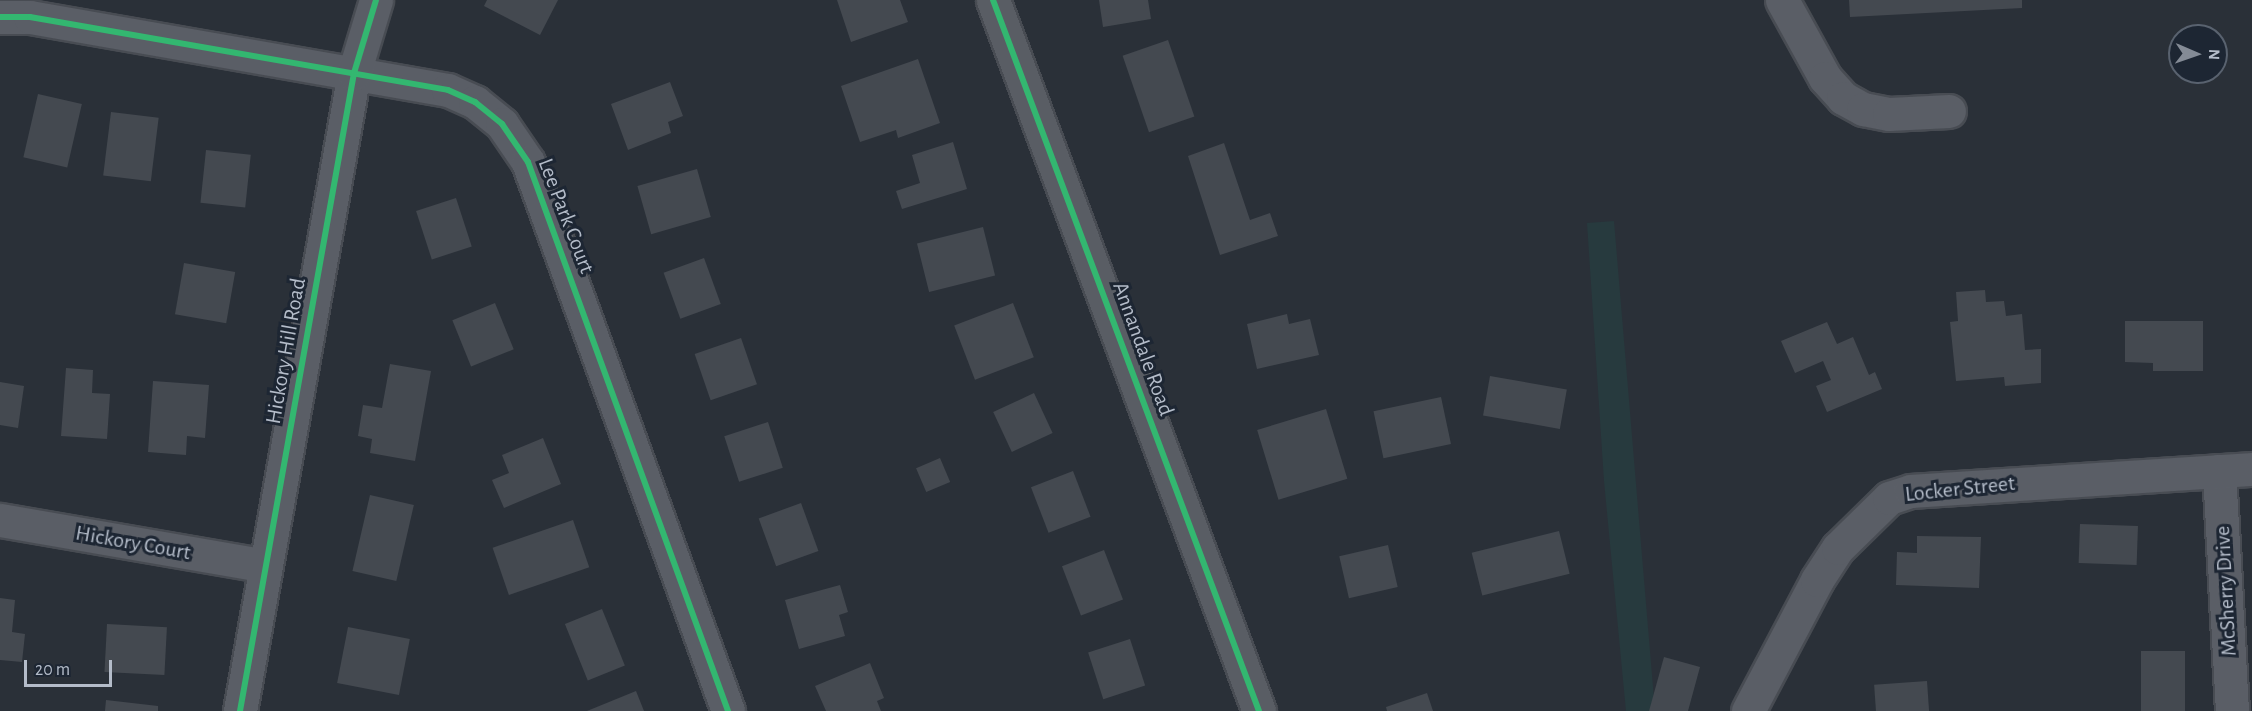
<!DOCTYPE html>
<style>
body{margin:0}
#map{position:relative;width:2252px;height:711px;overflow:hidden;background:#2a3038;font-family:"Alegreya Sans",sans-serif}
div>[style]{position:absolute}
.green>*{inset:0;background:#273a3e}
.building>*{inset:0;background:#444950;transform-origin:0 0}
.roads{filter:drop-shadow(2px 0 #484c53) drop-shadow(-2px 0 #484c53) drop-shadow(0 2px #484c53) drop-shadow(0 -2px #484c53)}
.street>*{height:33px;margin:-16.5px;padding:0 16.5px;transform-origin:16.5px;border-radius:16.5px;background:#5a5e66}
.secondary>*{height:33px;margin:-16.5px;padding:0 16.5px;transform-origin:16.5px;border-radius:16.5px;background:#595d64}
.cycleway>*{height:6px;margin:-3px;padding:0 3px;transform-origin:3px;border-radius:3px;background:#33b770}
span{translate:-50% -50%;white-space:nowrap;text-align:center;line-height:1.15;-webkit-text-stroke:6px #1d2633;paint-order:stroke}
.street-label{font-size:22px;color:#b4bcc9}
.north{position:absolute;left:2168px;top:24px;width:60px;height:60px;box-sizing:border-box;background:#1d2633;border:2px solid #59626f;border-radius:50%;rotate:92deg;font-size:16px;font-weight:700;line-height:24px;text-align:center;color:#b4bcc9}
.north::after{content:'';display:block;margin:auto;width:21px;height:27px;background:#848b96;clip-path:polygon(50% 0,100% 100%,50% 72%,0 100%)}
.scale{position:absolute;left:24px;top:660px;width:88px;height:27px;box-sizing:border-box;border:3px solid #b4bcc9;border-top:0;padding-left:8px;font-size:18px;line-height:21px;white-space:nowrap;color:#b4bcc9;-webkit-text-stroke:4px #1d2633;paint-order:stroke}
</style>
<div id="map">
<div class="green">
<i style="clip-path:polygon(1614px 221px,1655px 711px,1626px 711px,1604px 481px,1587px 223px)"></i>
</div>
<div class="building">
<i style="clip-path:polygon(487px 0,558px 0,540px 35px,484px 6px)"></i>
<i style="clip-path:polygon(837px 0,900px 0,908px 22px,851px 42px)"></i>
<i style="clip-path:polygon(1099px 0,1148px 0,1151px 19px,1103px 27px)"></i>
<i style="clip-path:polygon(1849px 0,2022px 0,2022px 8px,1850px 17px)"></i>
<i style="left:1168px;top:40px;width:81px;height:48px;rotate:71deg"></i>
<i style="clip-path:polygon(918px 59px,940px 123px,898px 138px,896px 130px,860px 142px,841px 86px)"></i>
<i style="clip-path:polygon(670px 82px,683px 116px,668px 122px,671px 133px,628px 150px,611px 104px)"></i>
<i style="left:38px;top:94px;width:45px;height:65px;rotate:13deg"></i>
<i style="left:111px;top:112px;width:48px;height:64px;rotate:7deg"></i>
<i style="clip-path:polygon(953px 142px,967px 189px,902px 209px,896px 191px,920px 183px,912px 155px)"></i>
<i style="clip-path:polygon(1224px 143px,1250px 220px,1270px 213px,1278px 236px,1220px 255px,1188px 156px)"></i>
<i style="left:206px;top:150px;width:45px;height:53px;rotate:6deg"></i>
<i style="left:697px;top:169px;width:50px;height:62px;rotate:74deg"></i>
<i style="left:456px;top:198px;width:51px;height:42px;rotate:72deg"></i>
<i style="left:983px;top:227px;width:50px;height:68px;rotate:76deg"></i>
<i style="left:704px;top:258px;width:49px;height:43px;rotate:70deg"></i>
<i style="left:184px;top:263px;width:52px;height:52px;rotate:10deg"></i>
<i style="clip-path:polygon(1985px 290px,1986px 302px,2004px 301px,2006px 316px,2022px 314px,2025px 350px,2041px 349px,2041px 383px,2005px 386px,2004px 377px,1956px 381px,1950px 322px,1958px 321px,1956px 292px)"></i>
<i style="left:495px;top:303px;width:50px;height:46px;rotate:68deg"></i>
<i style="left:1013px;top:303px;width:58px;height:63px;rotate:69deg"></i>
<i style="clip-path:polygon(1287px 314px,1289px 324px,1310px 319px,1319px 355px,1257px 369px,1247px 324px)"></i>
<i style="clip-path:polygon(2125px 321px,2203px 321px,2203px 371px,2153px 371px,2153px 363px,2125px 362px)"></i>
<i style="clip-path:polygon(1827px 322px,1837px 344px,1853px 337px,1869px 375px,1875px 372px,1882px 389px,1827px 412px,1816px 386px,1831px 380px,1823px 361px,1795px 373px,1781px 341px)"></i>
<i style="left:741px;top:338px;width:49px;height:49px;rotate:71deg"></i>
<i style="clip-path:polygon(390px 364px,431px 371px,415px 461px,370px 453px,372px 439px,358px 436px,363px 405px,382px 408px)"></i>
<i style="clip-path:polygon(66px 368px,93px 370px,92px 393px,110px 394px,107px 439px,61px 436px)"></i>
<i style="left:1490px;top:376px;width:78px;height:40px;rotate:10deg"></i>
<i style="clip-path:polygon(153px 381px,209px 385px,205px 438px,187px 436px,186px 455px,148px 452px)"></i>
<i style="clip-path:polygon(0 382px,24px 386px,18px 428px,0 425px)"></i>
<i style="left:1034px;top:393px;width:44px;height:45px;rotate:65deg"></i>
<i style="left:1441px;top:397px;width:48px;height:69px;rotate:78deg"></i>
<i style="left:1326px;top:409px;width:73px;height:72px;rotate:73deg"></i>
<i style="left:768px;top:422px;width:48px;height:46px;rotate:72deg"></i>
<i style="clip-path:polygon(543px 438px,561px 484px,504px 508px,492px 480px,509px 473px,502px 455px)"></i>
<i style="left:940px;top:458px;width:26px;height:26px;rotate:67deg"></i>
<i style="left:1073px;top:471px;width:49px;height:45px;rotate:69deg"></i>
<i style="left:370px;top:495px;width:45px;height:78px;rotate:13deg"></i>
<i style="left:801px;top:503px;width:51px;height:45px;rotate:70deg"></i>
<i style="left:573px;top:520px;width:50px;height:85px;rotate:71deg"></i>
<i style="left:2080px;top:524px;width:58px;height:39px;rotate:2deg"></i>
<i style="left:1559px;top:531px;width:44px;height:90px;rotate:76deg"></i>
<i style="clip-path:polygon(1917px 536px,1981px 537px,1979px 588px,1896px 585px,1897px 552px,1917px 553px)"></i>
<i style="left:1388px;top:545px;width:43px;height:50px;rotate:77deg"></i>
<i style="left:1104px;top:550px;width:53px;height:45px;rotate:69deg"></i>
<i style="clip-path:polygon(840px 585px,848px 612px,839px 615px,845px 636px,799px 649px,785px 600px)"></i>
<i style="clip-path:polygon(0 598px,15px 600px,12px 632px,25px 634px,22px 662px,0 660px)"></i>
<i style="left:602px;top:609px;width:61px;height:40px;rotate:68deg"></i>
<i style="left:107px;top:624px;width:60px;height:48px;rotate:3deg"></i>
<i style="left:348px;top:627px;width:63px;height:57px;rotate:11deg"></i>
<i style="left:1130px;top:639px;width:49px;height:44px;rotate:72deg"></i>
<i style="left:2141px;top:651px;width:44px;height:60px"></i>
<i style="clip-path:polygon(1664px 657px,1700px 667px,1688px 711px,1649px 711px)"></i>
<i style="clip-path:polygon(870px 663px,884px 698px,877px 701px,881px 711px,826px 711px,815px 686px)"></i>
<i style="left:1927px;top:681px;width:30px;height:53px;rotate:86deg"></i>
<i style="clip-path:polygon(636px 691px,644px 711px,587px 711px)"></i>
<i style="clip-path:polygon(1427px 693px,1433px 711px,1387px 711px,1386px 707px)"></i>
<i style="clip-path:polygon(106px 700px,158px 706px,158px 711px,105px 711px)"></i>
</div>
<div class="roads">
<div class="street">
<i style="left:1782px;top:0;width:89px;rotate:61.1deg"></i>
<i style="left:1825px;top:78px;width:27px;rotate:48deg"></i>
<i style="left:1843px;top:98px;width:23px;rotate:29deg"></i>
<i style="left:1863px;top:109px;width:26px;rotate:11deg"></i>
<i style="left:1889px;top:114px;width:60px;rotate:-2.9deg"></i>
<i style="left:0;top:17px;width:30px"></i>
<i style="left:30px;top:17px;width:424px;rotate:9.9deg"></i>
<i style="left:448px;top:90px;width:30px;rotate:24deg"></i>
<i style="left:475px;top:102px;width:35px;rotate:39deg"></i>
<i style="left:502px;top:124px;width:46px;rotate:55.6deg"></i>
<i style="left:528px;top:162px;width:584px;rotate:69.98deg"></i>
<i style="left:2219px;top:471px;width:240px;rotate:86.9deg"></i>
<i style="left:0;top:520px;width:269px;rotate:9.8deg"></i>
<i style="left:240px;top:711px;width:648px;rotate:-79.87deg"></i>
<i style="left:354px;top:73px;width:76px;rotate:-73.2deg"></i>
<i style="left:1748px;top:711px;width:148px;rotate:-62.2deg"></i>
<i style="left:1817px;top:580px;width:38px;rotate:-57deg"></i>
<i style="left:1838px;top:548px;width:71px;rotate:-44.4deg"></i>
<i style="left:1889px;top:498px;width:23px;rotate:-18deg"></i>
<i style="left:1911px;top:491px;width:342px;rotate:-3.7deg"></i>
</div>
<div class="secondary">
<i style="left:993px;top:0;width:759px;rotate:69.49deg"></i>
</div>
</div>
<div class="cycleway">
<i style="left:993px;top:0;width:759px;rotate:69.49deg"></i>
<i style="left:0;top:17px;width:30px"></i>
<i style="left:30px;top:17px;width:424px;rotate:9.9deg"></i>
<i style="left:448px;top:90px;width:30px;rotate:24deg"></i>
<i style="left:475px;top:102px;width:35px;rotate:39deg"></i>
<i style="left:502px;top:124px;width:46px;rotate:55.6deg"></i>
<i style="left:528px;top:162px;width:584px;rotate:69.98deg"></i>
<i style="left:240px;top:711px;width:648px;rotate:-79.87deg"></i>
<i style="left:354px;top:73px;width:76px;rotate:-73.2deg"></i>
</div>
<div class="street-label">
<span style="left:566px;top:216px;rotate:69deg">Lee Park Court</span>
<span style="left:1143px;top:349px;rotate:70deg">Annandale Road</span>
<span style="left:286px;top:351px;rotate:-80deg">Hickory Hill Road</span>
<span style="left:1960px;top:489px;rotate:-6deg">Locker Street</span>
<span style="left:133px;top:543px;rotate:10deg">Hickory Court</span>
<span style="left:2226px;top:591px;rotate:-93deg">McSherry Drive</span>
</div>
<div class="north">N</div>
<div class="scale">20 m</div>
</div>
